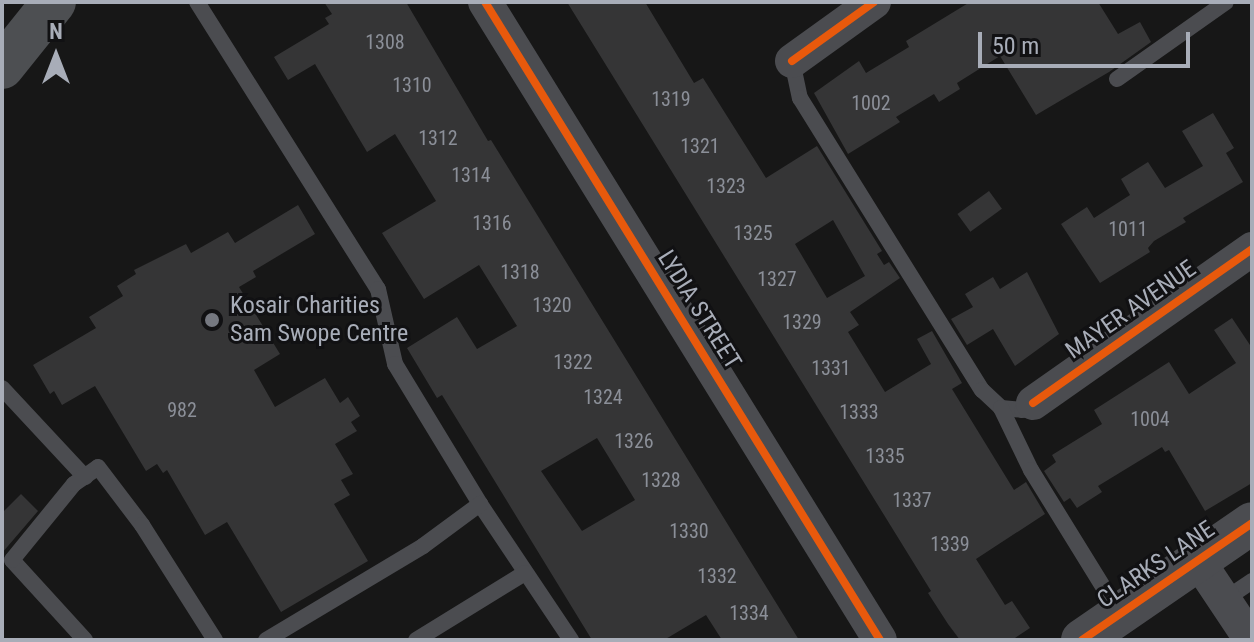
<!DOCTYPE html>
<style>
body{margin:0}
#map{position:relative;width:1254px;height:642px;overflow:hidden;background:#171717;font-family:"Roboto Condensed",sans-serif}
div>[style]{position:absolute}
.building>*{inset:0;background:#353536;transform-origin:0 0}
.service>*{height:16px;margin:-8px;padding:0 8px;transform-origin:8px;border-radius:8px;background:#4b4c50}
.minor>*{height:34px;margin:-17px;padding:0 17px;transform-origin:17px;border-radius:17px;background:#4b4c50}
.tertiary>*{height:42px;margin:-21px;padding:0 21px;transform-origin:21px;border-radius:21px;background:#4b4c50}
.primary>*{height:44px;margin:-22px;padding:0 22px;transform-origin:22px;border-radius:22px;background:#4d4f52}
.cycleway>*{height:8px;margin:-4px;padding:0 4px;transform-origin:4px;border-radius:4px;background:#e8590c}
.dots>*{width:22px;height:22px;translate:-50% -50%;box-sizing:border-box;border:4px solid #111113;border-radius:50%}
span{translate:-50% -50%;white-space:nowrap;text-align:center;line-height:1.15;-webkit-text-stroke:6px #111113;paint-order:stroke}
.number-label{font-size:20px;color:#8b8f98}
.number-label span{-webkit-text-stroke-width:0}
.poi-label{font-size:24px;color:#a8adb8}
.left{translate:0 -50%;text-align:left}
.street-label{font-size:24px;color:#a8adb8}
.frame{position:absolute;inset:0;border:4px solid #a8adb8;pointer-events:none}
.north{position:absolute;left:16px;top:16px;width:80px;height:80px;-webkit-text-stroke:6px #111113;paint-order:stroke;rotate:0deg;font-size:22px;font-weight:700;line-height:32px;text-align:center;color:#a8adb8}
.north::after{content:'';display:block;margin:auto;width:28px;height:36px;background:#a8adb8;clip-path:polygon(50% 0,100% 100%,50% 72%,0 100%)}
.scale{position:absolute;left:978px;top:32px;width:212px;height:36px;box-sizing:border-box;border:4px solid #a8adb8;border-top:0;padding-left:10px;font-size:24px;line-height:28px;white-space:nowrap;color:#a8adb8;-webkit-text-stroke:6px #111113;paint-order:stroke}
</style>
<div id="map">
<div class="building">
<i style="clip-path:polygon(evenodd,324px 2px,406px 2px,488px 141px,491px 140px,799px 640px,722px 640px,706px 615px,664px 640px,592px 640px,442px 395px,437px 398px,407px 348px,457px 317px,477px 349px,517px 326px,479px 265px,424px 299px,382px 233px,436px 201px,395px 134px,367px 152px,315px 64px,288px 80px,274px 57px,329px 24px,325px 18px,332px 14px,324px 2px,597px 438px,635px 500px,582px 531px,541px 471px,597px 438px)"></i>
<i style="clip-path:polygon(evenodd,567px 2px,645px 2px,694px 83px,703px 78px,766px 178px,817px 146px,882px 251px,877px 254px,884px 265px,889px 262px,900px 278px,850px 312px,859px 325px,848px 332px,885px 392px,931px 364px,917px 339px,932px 331px,962px 383px,952px 389px,1014px 490px,1026px 482px,1045px 514px,976px 559px,1005px 605px,1012px 601px,1030px 628px,1012px 640px,960px 640px,948px 624px,928px 593px,931px 591px,567px 2px,833px 220px,865px 276px,827px 298px,795px 244px,833px 220px)"></i>
<i style="clip-path:polygon(970px 2px,1098px 2px,1118px 34px,1140px 22px,1151px 42px,1109px 72px,1036px 115px,1000px 56px,957px 83px,960px 89px,939px 102px,934px 94px,896px 117px,900px 122px,848px 154px,814px 93px,859px 61px,866px 73px,909px 47px,906px 41px)"></i>
<i style="clip-path:polygon(1213px 113px,1234px 148px,1226px 153px,1243px 182px,1183px 218px,1186px 222px,1154px 241px,1148px 248px,1150px 252px,1100px 283px,1061px 224px,1087px 207px,1094px 218px,1130px 195px,1121px 179px,1148px 162px,1165px 188px,1203px 166px,1182px 131px)"></i>
<i style="left:989px;top:191px;width:22px;height:39px;rotate:54deg"></i>
<i style="clip-path:polygon(298px 205px,315px 234px,253px 271px,256px 277px,239px 287px,280px 354px,254px 370px,275px 407px,325px 378px,340px 403px,348px 397px,360px 416px,351px 422px,357px 431px,335px 444px,353px 474px,341px 480px,350px 495px,334px 504px,368px 561px,281px 612px,227px 522px,205px 535px,167px 470px,163px 473px,157px 464px,146px 471px,95px 386px,62px 405px,54px 391px,50px 394px,33px 365px,96px 328px,89px 317px,123px 296px,117px 286px,136px 274px,134px 270px,186px 244px,191px 253px,228px 232px,235px 243px)"></i>
<i style="clip-path:polygon(1027px 272px,1059px 334px,1015px 366px,993px 329px,967px 345px,951px 319px,973px 307px,965px 294px,993px 277px,1000px 289px)"></i>
<i style="clip-path:polygon(1232px 318px,1252px 348px,1252px 483px,1205px 511px,1169px 450px,1165px 452px,1162px 447px,1098px 486px,1102px 492px,1077px 508px,1070px 498px,1064px 502px,1044px 471px,1056px 462px,1052px 455px,1102px 424px,1094px 410px,1169px 362px,1189px 394px,1236px 363px,1214px 330px)"></i>
<i style="clip-path:polygon(21px 494px,38px 511px,2px 553px,2px 513px)"></i>
</div>
<div class="service">
<i style="left:197px;top:2px;width:339px;rotate:57.8deg"></i>
<i style="left:378px;top:289px;width:77px;rotate:77.2deg"></i>
<i style="left:395px;top:364px;width:164px;rotate:58.7deg"></i>
<i style="left:480px;top:504px;width:164px;rotate:56.2deg"></i>
<i style="left:792px;top:61px;width:38px;rotate:78deg"></i>
<i style="left:800px;top:98px;width:344px;rotate:58.1deg"></i>
<i style="left:982px;top:390px;width:26px;rotate:43deg"></i>
<i style="left:1001px;top:408px;width:21px;rotate:5deg"></i>
<i style="left:1022px;top:410px;width:13px;rotate:-32deg"></i>
<i style="left:1117px;top:79px;width:133px;rotate:-35.2deg"></i>
<i style="left:2px;top:388px;width:122px;rotate:47deg"></i>
<i style="left:1001px;top:408px;width:69px;rotate:64.2deg"></i>
<i style="left:1031px;top:470px;width:141px;rotate:58.3deg"></i>
<i style="left:1105px;top:590px;width:27px;rotate:73deg"></i>
<i style="left:1224px;top:600px;width:34px;rotate:-34deg"></i>
<i style="left:85px;top:640px;width:108px;rotate:-132.4deg"></i>
<i style="left:12px;top:560px;width:98px;rotate:-50.8deg"></i>
<i style="left:74px;top:484px;width:29px;rotate:-35deg"></i>
<i style="left:98px;top:467px;width:73px;rotate:52.8deg"></i>
<i style="left:142px;top:525px;width:136px;rotate:57.6deg"></i>
<i style="left:266px;top:640px;width:183px;rotate:-30.9deg"></i>
<i style="left:423px;top:546px;width:71px;rotate:-36.4deg"></i>
<i style="left:416px;top:640px;width:128px;rotate:-31.6deg"></i>
</div>
<div class="minor">
<i style="left:485px;top:2px;width:750px;rotate:58.24deg"></i>
<i style="left:792px;top:61px;width:101px;rotate:-35.7deg"></i>
<i style="left:1033px;top:403px;width:268px;rotate:-35.1deg"></i>
<i style="left:1199px;top:562px;width:94px;rotate:56.3deg"></i>
</div>
<div class="tertiary">
<i style="left:1082px;top:640px;width:206px;rotate:-34.5deg"></i>
</div>
<div class="primary">
<i style="left:2px;top:67px;width:83px;rotate:-51.3deg"></i>
</div>
<div class="cycleway">
<i style="left:485px;top:2px;width:750px;rotate:58.24deg"></i>
<i style="left:792px;top:61px;width:101px;rotate:-35.7deg"></i>
<i style="left:1033px;top:403px;width:268px;rotate:-35.1deg"></i>
<i style="left:1082px;top:640px;width:206px;rotate:-34.5deg"></i>
</div>
<div class="dots">
<i style="left:212px;top:320px;background:#757880"></i>
</div>
<div class="number-label">
<span style="left:385px;top:42px">1308</span>
<span style="left:412px;top:85px">1310</span>
<span style="left:671px;top:99px">1319</span>
<span style="left:871px;top:103px">1002</span>
<span style="left:438px;top:138px">1312</span>
<span style="left:700px;top:146px">1321</span>
<span style="left:471px;top:175px">1314</span>
<span style="left:726px;top:186px">1323</span>
<span style="left:492px;top:223px">1316</span>
<span style="left:1128px;top:229px">1011</span>
<span style="left:753px;top:233px">1325</span>
<span style="left:520px;top:272px">1318</span>
<span style="left:777px;top:279px">1327</span>
<span style="left:552px;top:305px">1320</span>
<span style="left:802px;top:322px">1329</span>
<span style="left:573px;top:362px">1322</span>
<span style="left:831px;top:368px">1331</span>
<span style="left:603px;top:397px">1324</span>
<span style="left:182px;top:410px">982</span>
<span style="left:859px;top:412px">1333</span>
<span style="left:1150px;top:419px">1004</span>
<span style="left:634px;top:441px">1326</span>
<span style="left:885px;top:456px">1335</span>
<span style="left:661px;top:480px">1328</span>
<span style="left:912px;top:500px">1337</span>
<span style="left:689px;top:531px">1330</span>
<span style="left:950px;top:544px">1339</span>
<span style="left:717px;top:576px">1332</span>
<span style="left:749px;top:613px">1334</span>
</div>
<div class="poi-label">
<span class="left" style="left:230px;top:320px">Kosair Charities<br>Sam Swope Centre</span>
</div>
<div class="street-label">
<span style="left:699px;top:310px;rotate:58deg">LYDIA STREET</span>
<span style="left:1131px;top:310px;rotate:-35deg">MAYER AVENUE</span>
<span style="left:1156px;top:565px;rotate:-34deg">CLARKS LANE</span>
</div>
<div class="frame"></div>
<div class="north">N</div>
<div class="scale">50 m</div>
</div>
